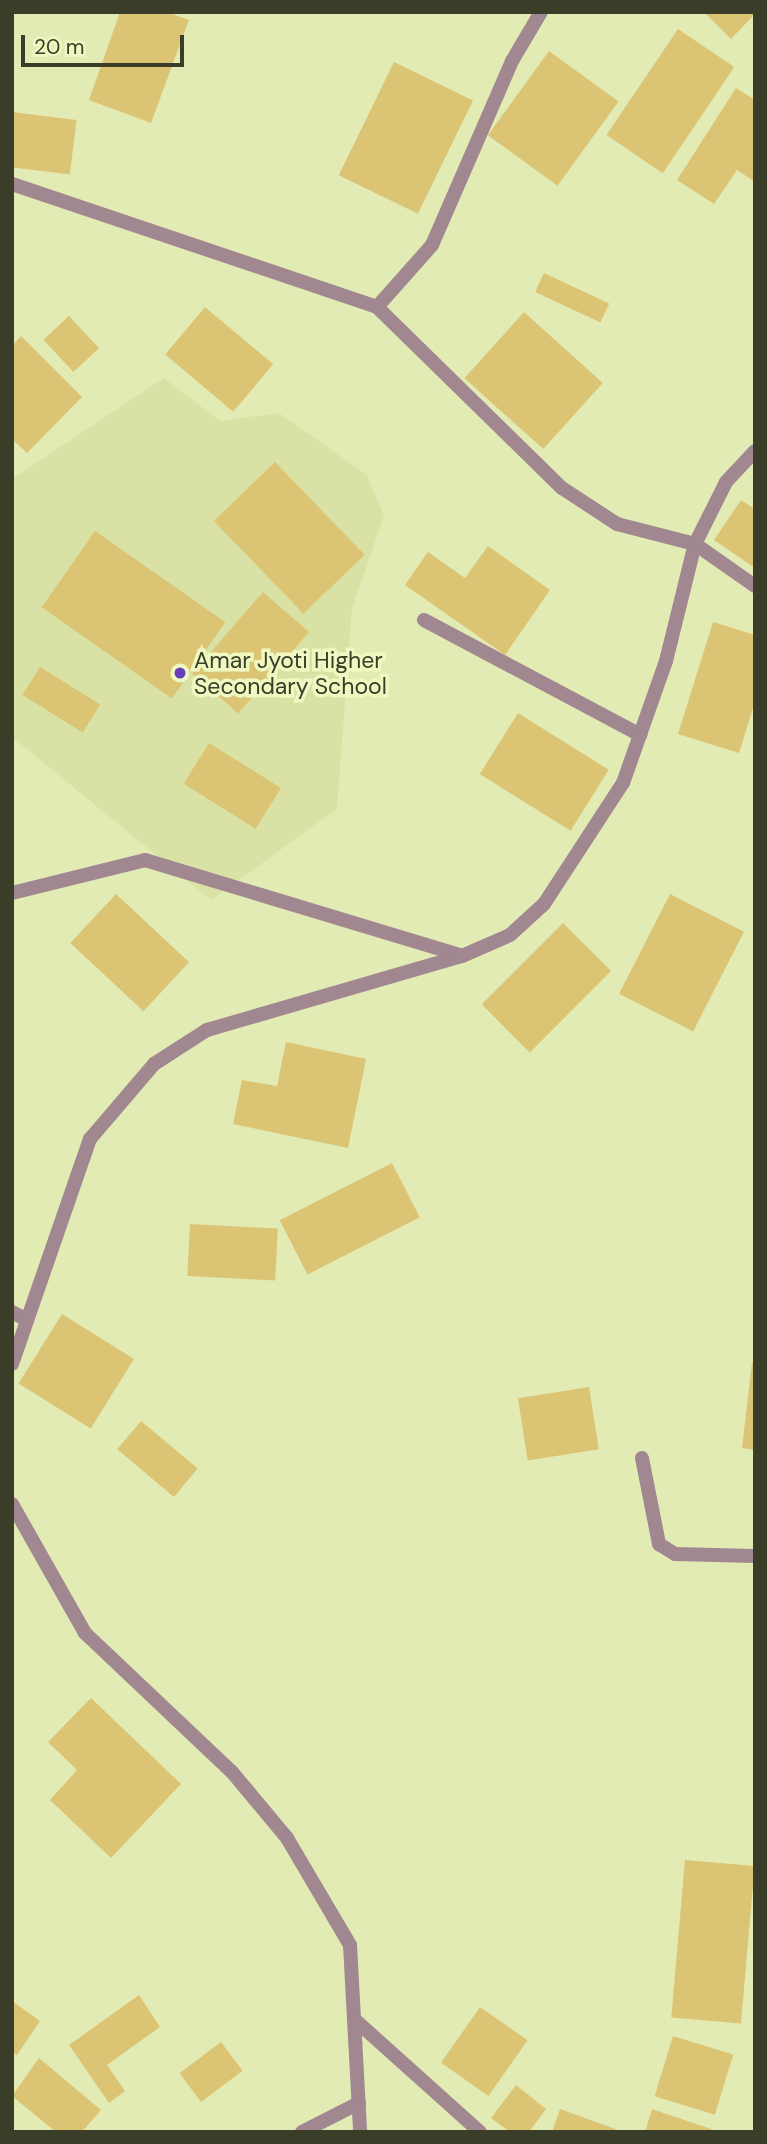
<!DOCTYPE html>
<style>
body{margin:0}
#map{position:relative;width:767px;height:2144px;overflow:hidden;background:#e3ebb5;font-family:"DM Sans",sans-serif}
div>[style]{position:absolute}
.built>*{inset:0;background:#d9e2a4}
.building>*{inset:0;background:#dbc575;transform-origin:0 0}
.street>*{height:14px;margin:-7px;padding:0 7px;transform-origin:7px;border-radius:7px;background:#a08790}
.dots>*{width:19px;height:19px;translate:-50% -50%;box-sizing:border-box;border:4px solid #f0f8c2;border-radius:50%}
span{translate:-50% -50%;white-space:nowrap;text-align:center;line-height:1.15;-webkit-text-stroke:7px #f0f8c2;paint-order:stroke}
.poi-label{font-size:23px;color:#3a3d27}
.left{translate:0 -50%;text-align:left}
.frame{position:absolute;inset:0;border:14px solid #3a3d27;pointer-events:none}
.scale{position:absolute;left:21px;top:35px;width:163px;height:32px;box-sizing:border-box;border:4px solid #3a3d27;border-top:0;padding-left:9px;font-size:21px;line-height:24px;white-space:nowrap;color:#3a3d27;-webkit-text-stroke:5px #f0f8c2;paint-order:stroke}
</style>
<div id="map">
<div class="built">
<i style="clip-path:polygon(164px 378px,220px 421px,279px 413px,367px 475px,384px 516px,352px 609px,337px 809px,211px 900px,12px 737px,12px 479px)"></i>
</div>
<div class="building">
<i style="clip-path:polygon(120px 12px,167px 12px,189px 20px,151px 123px,89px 100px)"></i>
<i style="clip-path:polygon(704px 12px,755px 12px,755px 14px,731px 39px)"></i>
<i style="left:678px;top:29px;width:68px;height:128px;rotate:34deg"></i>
<i style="left:549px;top:51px;width:86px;height:104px;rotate:36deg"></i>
<i style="left:394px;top:62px;width:88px;height:126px;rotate:26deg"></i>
<i style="clip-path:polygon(736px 88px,755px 100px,755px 182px,737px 170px,714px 204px,677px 180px)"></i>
<i style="left:12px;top:112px;width:65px;height:55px;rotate:7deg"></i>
<i style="left:544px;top:273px;width:72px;height:21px;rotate:25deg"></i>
<i style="left:205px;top:307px;width:89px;height:62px;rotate:40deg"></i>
<i style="left:524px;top:312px;width:106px;height:89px;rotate:42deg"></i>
<i style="left:69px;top:316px;width:44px;height:35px;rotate:47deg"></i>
<i style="clip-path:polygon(21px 336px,82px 397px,27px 453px,12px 439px,12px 346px)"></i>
<i style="left:275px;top:462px;width:129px;height:85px;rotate:46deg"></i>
<i style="clip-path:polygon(741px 500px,755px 509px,755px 568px,714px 540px)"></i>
<i style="left:95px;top:531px;width:159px;height:93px;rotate:35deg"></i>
<i style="clip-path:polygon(488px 546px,550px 590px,505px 655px,405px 585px,428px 552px,465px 578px)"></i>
<i style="left:263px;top:592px;width:61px;height:108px;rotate:41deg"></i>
<i style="clip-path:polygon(713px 622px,755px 635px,755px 702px,739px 753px,678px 734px)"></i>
<i style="left:40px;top:667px;width:71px;height:33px;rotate:32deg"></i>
<i style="left:518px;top:713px;width:107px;height:72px;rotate:32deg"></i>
<i style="left:209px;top:743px;width:85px;height:48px;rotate:32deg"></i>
<i style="left:116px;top:894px;width:100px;height:67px;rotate:43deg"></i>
<i style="left:670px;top:894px;width:83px;height:112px;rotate:27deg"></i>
<i style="left:563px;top:923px;width:68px;height:115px;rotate:45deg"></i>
<i style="clip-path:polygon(286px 1042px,366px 1059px,348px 1148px,233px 1124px,242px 1080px,277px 1086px)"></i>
<i style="left:392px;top:1163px;width:61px;height:126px;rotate:63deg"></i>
<i style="left:190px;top:1224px;width:88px;height:52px;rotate:3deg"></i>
<i style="left:62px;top:1314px;width:85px;height:82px;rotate:32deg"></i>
<i style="clip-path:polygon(752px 1363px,755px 1363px,755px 1450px,742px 1448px)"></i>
<i style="left:589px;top:1387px;width:63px;height:72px;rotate:81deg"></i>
<i style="left:141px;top:1421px;width:74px;height:37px;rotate:40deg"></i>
<i style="clip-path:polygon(91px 1698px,181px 1784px,111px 1858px,50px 1800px,77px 1770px,48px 1742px)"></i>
<i style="left:685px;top:1860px;width:70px;height:158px;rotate:5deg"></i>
<i style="clip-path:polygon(139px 1995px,160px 2027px,107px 2065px,125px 2091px,109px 2103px,69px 2045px)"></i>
<i style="clip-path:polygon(12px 2001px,40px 2021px,17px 2055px,12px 2051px)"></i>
<i style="left:480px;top:2007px;width:58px;height:68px;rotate:35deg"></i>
<i style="left:673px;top:2036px;width:63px;height:63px;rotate:17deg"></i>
<i style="left:221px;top:2042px;width:36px;height:52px;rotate:53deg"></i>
<i style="clip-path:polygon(39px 2058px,101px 2110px,82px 2132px,56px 2132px,12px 2096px)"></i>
<i style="clip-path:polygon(516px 2085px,546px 2109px,529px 2132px,510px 2132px,491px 2118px)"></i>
<i style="clip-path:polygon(560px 2109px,621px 2131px,621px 2132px,552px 2132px)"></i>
<i style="clip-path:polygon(652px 2109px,717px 2131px,717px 2132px,645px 2132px)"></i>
</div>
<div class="street">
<i style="left:12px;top:184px;width:385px;rotate:18.6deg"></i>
<i style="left:377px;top:307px;width:259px;rotate:44.4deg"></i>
<i style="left:562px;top:488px;width:66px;rotate:33.2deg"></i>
<i style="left:617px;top:524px;width:81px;rotate:14.4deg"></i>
<i style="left:695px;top:544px;width:73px;rotate:35deg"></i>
<i style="left:377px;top:307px;width:83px;rotate:-48.4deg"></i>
<i style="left:432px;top:245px;width:201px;rotate:-66.5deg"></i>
<i style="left:512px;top:61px;width:57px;rotate:-59.4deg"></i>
<i style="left:424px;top:620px;width:245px;rotate:28deg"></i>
<i style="left:12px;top:893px;width:137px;rotate:-13.9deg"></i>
<i style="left:145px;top:860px;width:331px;rotate:16.8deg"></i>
<i style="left:12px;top:1312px;width:17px;rotate:28deg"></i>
<i style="left:12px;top:1364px;width:238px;rotate:-70.9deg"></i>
<i style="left:90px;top:1139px;width:99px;rotate:-49.5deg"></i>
<i style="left:154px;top:1064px;width:63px;rotate:-32.7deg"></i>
<i style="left:207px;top:1030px;width:266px;rotate:-16.2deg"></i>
<i style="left:462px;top:956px;width:52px;rotate:-23.6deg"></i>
<i style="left:510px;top:935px;width:46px;rotate:-42.4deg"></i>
<i style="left:544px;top:904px;width:145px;rotate:-56.9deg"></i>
<i style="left:623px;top:783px;width:129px;rotate:-70.6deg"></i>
<i style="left:666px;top:661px;width:121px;rotate:-76.1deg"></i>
<i style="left:695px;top:544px;width:69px;rotate:-63.4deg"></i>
<i style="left:726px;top:482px;width:42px;rotate:-46.9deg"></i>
<i style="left:642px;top:1458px;width:88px;rotate:78.8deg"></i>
<i style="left:659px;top:1544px;width:19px;rotate:32deg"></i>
<i style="left:675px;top:1554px;width:80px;rotate:1.4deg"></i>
<i style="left:12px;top:1504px;width:148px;rotate:60.5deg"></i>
<i style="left:85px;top:1633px;width:202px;rotate:43.4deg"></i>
<i style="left:232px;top:1772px;width:86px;rotate:50.2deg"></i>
<i style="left:287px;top:1838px;width:124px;rotate:59.5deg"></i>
<i style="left:350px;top:1945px;width:187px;rotate:86.9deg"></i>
<i style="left:354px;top:2019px;width:169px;rotate:41.9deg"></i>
<i style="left:302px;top:2132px;width:64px;rotate:-27deg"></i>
</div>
<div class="dots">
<i style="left:180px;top:673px;background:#693fb7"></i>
</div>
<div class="poi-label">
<span class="left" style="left:194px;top:673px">Amar Jyoti Higher<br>Secondary School</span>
</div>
<div class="frame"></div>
<div class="scale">20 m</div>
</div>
